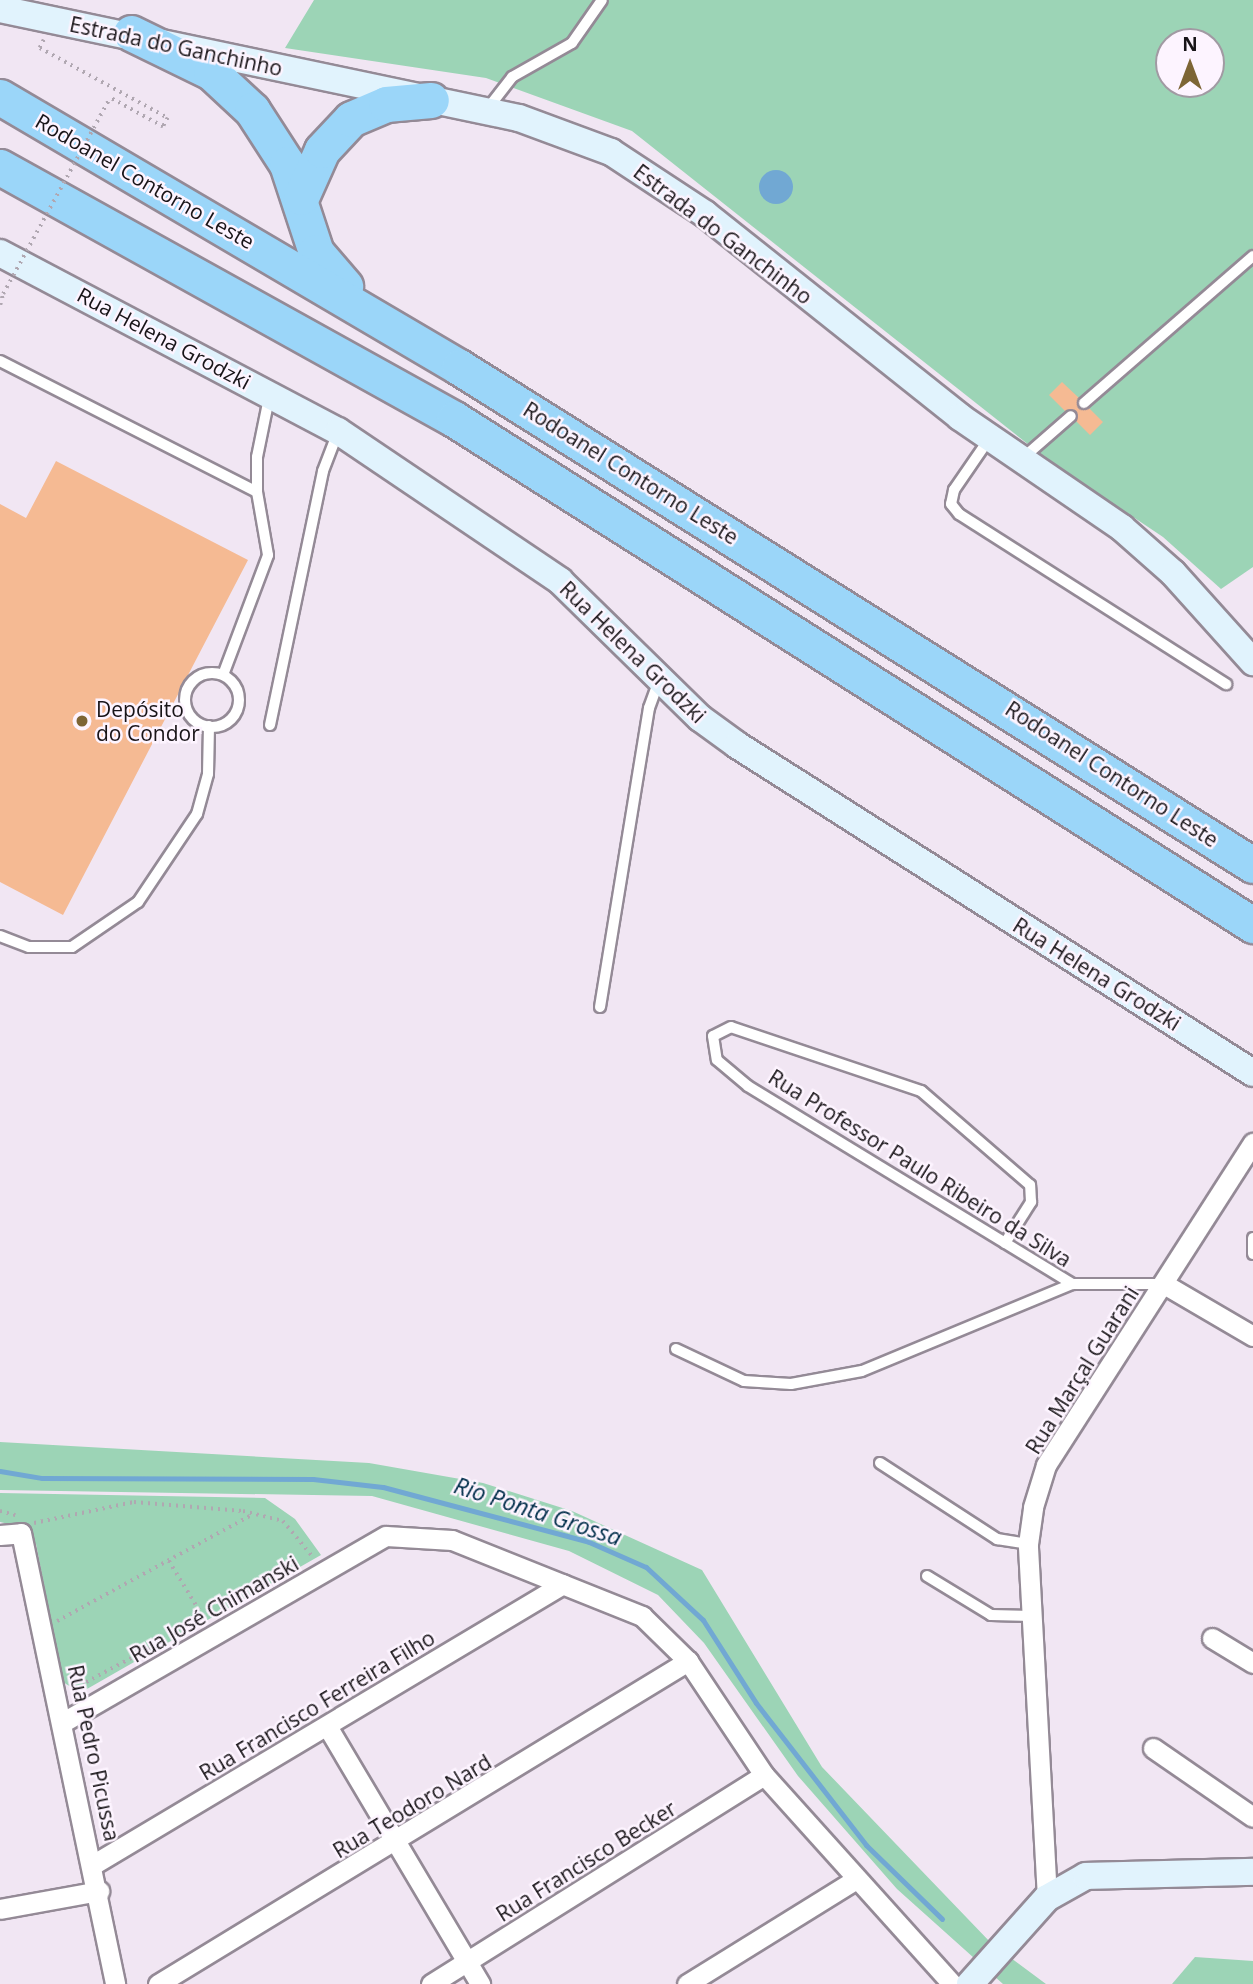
<!DOCTYPE html>
<meta charset="utf-8">
<style>
body{margin:0}
#map{position:relative;width:1253px;height:1984px;overflow:hidden;background:#f1e6f3;font-family:"Open Sans",sans-serif}
div>[style]{position:absolute}
.green>*{inset:0;background:#9cd4b6}
.water>*{inset:0;background:#71a8d3}
.round{border-radius:50%}
.stream>*{height:5px;margin:-2.5px;padding:0 2.5px;transform-origin:2.5px;border-radius:2.5px;background:#71a8d3}
.building>*{inset:0;background:#f5ba93}
.path>*{height:3.5px;margin-top:-1.75px;transform-origin:0;background:repeating-linear-gradient(90deg,#b0a7b1 0 2px,transparent 0 7px)}
.roads{filter:drop-shadow(2px 0 #948a96) drop-shadow(-2px 0 #948a96) drop-shadow(0 2px #948a96) drop-shadow(0 -2px #948a96)}
.lane>*{height:10px;margin:-5px;padding:0 5px;transform-origin:5px;border-radius:5px;background:#fff}
.lane>.ring{margin:-5px;padding:0;box-sizing:content-box;background:none;border:10px solid #fff;border-radius:50%}
.street>*{height:19px;margin:-9.5px;padding:0 9.5px;transform-origin:9.5px;border-radius:9.5px;background:#fff}
.secondary>*{height:26px;margin:-13px;padding:0 13px;transform-origin:13px;border-radius:13px;background:#e1f3fd}
.highway>*{height:35px;margin:-17.5px;padding:0 17.5px;transform-origin:17.5px;border-radius:17.5px;background:#9bd6f9}
.path-bridge>*{height:3.5px;margin-top:-1.75px;transform-origin:0;background:repeating-linear-gradient(90deg,#b0a7b1 0 2px,transparent 0 7px)}
.dots>*{width:19px;height:19px;translate:-50% -50%;box-sizing:border-box;border:4px solid #fdf4ff;border-radius:50%}
span{translate:-50% -50%;white-space:nowrap;text-align:center;line-height:1.15;-webkit-text-stroke:5px #fdf4ff;paint-order:stroke}
.street-label{font-size:21px;color:#181418}
.poi-label{font-size:21px;color:#181418}
.left{translate:0 -50%;text-align:left}
.water-label{font-size:23px;color:#002e4a;font-style:italic}
.north{position:absolute;left:1155px;top:28px;width:70px;height:70px;box-sizing:border-box;background:#fdf4ff;border:2px solid #a19aa3;border-radius:50%;rotate:0deg;font-size:19px;font-weight:700;line-height:28px;text-align:center;color:#181418}
.north::after{content:'';display:block;margin:auto;width:24px;height:32px;background:#7d6535;clip-path:polygon(50% 0,100% 100%,50% 72%,0 100%)}
</style>
<div id="map">
<div class="green">
<i style="clip-path:polygon(evenodd,314px 0,1253px 0,1253px 567px,1221px 589px,1163px 537px,1048px 460px,632px 131px,486px 78px,285px 48px,314px 0,1169px 42px,1211px 42px,1211px 84px,1169px 84px,1169px 42px)"></i>
<i style="clip-path:polygon(0 1442px,369px 1463px,483px 1483px,572px 1511px,702px 1570px,822px 1767px,991px 1943px,1046px 1984px,1003px 1984px,897px 1889px,798px 1776px,704px 1643px,658px 1595px,569px 1551px,372px 1496px,0 1490px)"></i>
<i style="clip-path:polygon(0 1493px,265px 1498px,295px 1519px,321px 1555px,80px 1693px,63px 1682px,36px 1544px,26px 1528px,0 1522px)"></i>
<i style="clip-path:polygon(1195px 1957px,1253px 1961px,1253px 1984px,1172px 1984px)"></i>
</div>
<div class="water">
<i class="round" style="left:759px;top:170px;width:34px;height:34px"></i>
</div>
<div class="stream">
<i style="left:0;top:1471px;width:43px;rotate:9.5deg"></i>
<i style="left:42px;top:1478px;width:271px;rotate:0.2deg"></i>
<i style="left:313px;top:1479px;width:70px;rotate:6.5deg"></i>
<i style="left:383px;top:1487px;width:213px;rotate:14.9deg"></i>
<i style="left:589px;top:1542px;width:62px;rotate:23.7deg"></i>
<i style="left:646px;top:1567px;width:78px;rotate:42.9deg"></i>
<i style="left:703px;top:1620px;width:98px;rotate:57.4deg"></i>
<i style="left:756px;top:1703px;width:180px;rotate:52.2deg"></i>
<i style="left:866px;top:1845px;width:106px;rotate:44.2deg"></i>
</div>
<div class="building">
<i style="clip-path:polygon(1062px 382px,1079px 398px,1079px 408px,1089px 408px,1103px 422px,1090px 435px,1076px 421px,1076px 411px,1065px 411px,1049px 395px)"></i>
<i style="clip-path:polygon(56px 461px,248px 560px,63px 915px,0 882px,0 504px,26px 518px)"></i>
</div>
<div class="path">
<i style="left:44px;top:40px;width:9px;rotate:117deg"></i>
<i style="left:40px;top:48px;width:146px;rotate:28.7deg"></i>
<i style="left:168px;top:118px;width:10px;rotate:119deg"></i>
<i style="left:163px;top:127px;width:60px;rotate:-151.3deg"></i>
<i style="left:0;top:305px;width:11px;rotate:-75deg"></i>
<i style="left:0;top:1511px;width:16px;rotate:15deg"></i>
<i style="left:34px;top:1523px;width:102px;rotate:-11.9deg"></i>
<i style="left:134px;top:1502px;width:109px;rotate:4.7deg"></i>
<i style="left:243px;top:1511px;width:41px;rotate:14deg"></i>
<i style="left:283px;top:1521px;width:47px;rotate:50.2deg"></i>
<i style="left:169px;top:1561px;width:67px;rotate:58.4deg"></i>
<i style="left:57px;top:1621px;width:223px;rotate:-28.6deg"></i>
<i style="left:69px;top:1681px;width:17px;rotate:3deg"></i>
<i style="left:86px;top:1682px;width:89px;rotate:-28deg"></i>
</div>
<div class="roads">
<div class="lane">
<i style="left:488px;top:108px;width:39px;rotate:-52deg"></i>
<i style="left:512px;top:77px;width:69px;rotate:-29.5deg"></i>
<i style="left:572px;top:43px;width:52px;rotate:-55.1deg"></i>
<i style="left:0;top:361px;width:288px;rotate:27deg"></i>
<i style="left:257px;top:492px;width:35px;rotate:-90deg"></i>
<i style="left:257px;top:457px;width:60px;rotate:-78.5deg"></i>
<i style="left:1084px;top:403px;width:224px;rotate:-41deg"></i>
<i style="left:989px;top:439px;width:62px;rotate:124.5deg"></i>
<i style="left:954px;top:490px;width:14px;rotate:102deg"></i>
<i style="left:951px;top:504px;width:13px;rotate:51deg"></i>
<i style="left:959px;top:514px;width:317px;rotate:32.5deg"></i>
<i style="left:1024px;top:457px;width:62px;rotate:-41.1deg"></i>
<i class="ring" style="left:185px;top:673px;width:44px;height:44px"></i>
<i style="left:223px;top:675px;width:128px;rotate:-69.4deg"></i>
<i style="left:268px;top:555px;width:64px;rotate:-99.9deg"></i>
<i style="left:270px;top:725px;width:259px;rotate:-78.2deg"></i>
<i style="left:323px;top:471px;width:42px;rotate:-69deg"></i>
<i style="left:0;top:936px;width:31px;rotate:21deg"></i>
<i style="left:29px;top:947px;width:43px"></i>
<i style="left:72px;top:947px;width:80px;rotate:-34.3deg"></i>
<i style="left:138px;top:902px;width:106px;rotate:-56.2deg"></i>
<i style="left:197px;top:814px;width:41px;rotate:-74.6deg"></i>
<i style="left:208px;top:774px;width:48px;rotate:-88.8deg"></i>
<i style="left:600px;top:1007px;width:303px;rotate:-80.7deg"></i>
<i style="left:649px;top:708px;width:30px;rotate:-70deg"></i>
<i style="left:1253px;top:1238px;width:16px;rotate:90deg"></i>
<i style="left:1005px;top:1243px;width:49px;rotate:-57.6deg"></i>
<i style="left:1031px;top:1202px;width:17px;rotate:-93deg"></i>
<i style="left:1030px;top:1185px;width:144px;rotate:-139.2deg"></i>
<i style="left:921px;top:1091px;width:200px;rotate:-161.4deg"></i>
<i style="left:731px;top:1027px;width:20px;rotate:153deg"></i>
<i style="left:713px;top:1036px;width:24px;rotate:81deg"></i>
<i style="left:717px;top:1060px;width:40px;rotate:40deg"></i>
<i style="left:748px;top:1086px;width:380px;rotate:31.4deg"></i>
<i style="left:676px;top:1349px;width:75px;rotate:25.2deg"></i>
<i style="left:744px;top:1381px;width:47px;rotate:3.7deg"></i>
<i style="left:791px;top:1384px;width:72px;rotate:-10.4deg"></i>
<i style="left:862px;top:1371px;width:227px;rotate:-22.5deg"></i>
<i style="left:1072px;top:1284px;width:92px"></i>
<i style="left:880px;top:1463px;width:140px;rotate:33deg"></i>
<i style="left:997px;top:1539px;width:31px;rotate:9deg"></i>
<i style="left:927px;top:1576px;width:75px;rotate:31.4deg"></i>
<i style="left:991px;top:1615px;width:41px;rotate:1.4deg"></i>
</div>
<div class="street">
<i style="left:1164px;top:1284px;width:103px;rotate:30.3deg"></i>
<i style="left:0;top:1535px;width:21px;rotate:-5deg"></i>
<i style="left:21px;top:1533px;width:461px;rotate:78.2deg"></i>
<i style="left:1212px;top:1638px;width:48px;rotate:31.4deg"></i>
<i style="left:65px;top:1721px;width:370px;rotate:-30deg"></i>
<i style="left:386px;top:1536px;width:66px;rotate:3.5deg"></i>
<i style="left:452px;top:1540px;width:205px;rotate:21.8deg"></i>
<i style="left:642px;top:1616px;width:64px;rotate:44.4deg"></i>
<i style="left:688px;top:1661px;width:137px;rotate:56.3deg"></i>
<i style="left:764px;top:1775px;width:281px;rotate:48deg"></i>
<i style="left:327px;top:1726px;width:300px;rotate:59.3deg"></i>
<i style="left:1153px;top:1748px;width:121px;rotate:34.6deg"></i>
<i style="left:94px;top:1864px;width:546px;rotate:-30.84deg"></i>
<i style="left:1047px;top:1898px;width:355px;rotate:-93.1deg"></i>
<i style="left:1028px;top:1544px;width:37px;rotate:-82deg"></i>
<i style="left:1033px;top:1507px;width:44px;rotate:-72.8deg"></i>
<i style="left:1046px;top:1465px;width:383px;rotate:-57.3deg"></i>
<i style="left:0;top:1909px;width:101px;rotate:-10.3deg"></i>
<i style="left:158px;top:1984px;width:621px;rotate:-31.36deg"></i>
<i style="left:431px;top:1984px;width:393px;rotate:-32.1deg"></i>
<i style="left:687px;top:1984px;width:195px;rotate:-31.8deg"></i>
</div>
<div class="secondary">
<i style="left:0;top:9px;width:530px;rotate:11.86deg"></i>
<i style="left:519px;top:118px;width:98px;rotate:20.3deg"></i>
<i style="left:611px;top:152px;width:113px;rotate:33.4deg"></i>
<i style="left:705px;top:214px;width:326px;rotate:38.5deg"></i>
<i style="left:960px;top:417px;width:196px;rotate:34.4deg"></i>
<i style="left:1122px;top:528px;width:68px;rotate:41.4deg"></i>
<i style="left:1173px;top:573px;width:120px;rotate:48deg"></i>
<i style="left:0;top:253px;width:382px;rotate:27.8deg"></i>
<i style="left:338px;top:431px;width:268px;rotate:34deg"></i>
<i style="left:560px;top:581px;width:196px;rotate:44.4deg"></i>
<i style="left:700px;top:718px;width:46px;rotate:36.1deg"></i>
<i style="left:737px;top:745px;width:611px;rotate:32.44deg"></i>
<i style="left:970px;top:1984px;width:115px;rotate:-48.2deg"></i>
<i style="left:1047px;top:1898px;width:45px;rotate:-29.4deg"></i>
<i style="left:1086px;top:1876px;width:167px;rotate:-1.4deg"></i>
</div>
<div class="highway">
<i style="left:131px;top:33px;width:89px;rotate:26deg"></i>
<i style="left:211px;top:72px;width:56px;rotate:42.8deg"></i>
<i style="left:252px;top:110px;width:64px;rotate:57.1deg"></i>
<i style="left:287px;top:164px;width:93px;rotate:71.8deg"></i>
<i style="left:316px;top:252px;width:45px;rotate:49.5deg"></i>
<i style="left:0;top:97px;width:533px;rotate:30.47deg"></i>
<i style="left:459px;top:367px;width:937px;rotate:32.1deg"></i>
<i style="left:0;top:167px;width:519px;rotate:29.03deg"></i>
<i style="left:454px;top:419px;width:946px;rotate:32.35deg"></i>
<i style="left:301px;top:197px;width:51px;rotate:-65.9deg"></i>
<i style="left:322px;top:150px;width:42px;rotate:-46.9deg"></i>
<i style="left:351px;top:119px;width:38px;rotate:-23deg"></i>
<i style="left:386px;top:104px;width:45px;rotate:-5.1deg"></i>
</div>
</div>
<div class="path-bridge">
<i style="left:3px;top:294px;width:223px;rotate:-61.4deg"></i>
</div>
<div class="dots">
<i style="left:82px;top:721px;background:#7d6535"></i>
</div>
<div class="street-label">
<span style="left:176px;top:46px;rotate:12deg">Estrada do Ganchinho</span>
<span style="left:145px;top:181px;rotate:30deg">Rodoanel Contorno Leste</span>
<span style="left:723px;top:234px;rotate:37deg">Estrada do Ganchinho</span>
<span style="left:164px;top:338px;rotate:28deg">Rua Helena Grodzki</span>
<span style="left:631px;top:473px;rotate:32deg">Rodoanel Contorno Leste</span>
<span style="left:633px;top:652px;rotate:44deg">Rua Helena Grodzki</span>
<span style="left:1112px;top:774px;rotate:33deg">Rodoanel Contorno Leste</span>
<span style="left:1097px;top:974px;rotate:32deg">Rua Helena Grodzki</span>
<span style="left:920px;top:1168px;rotate:32deg">Rua Professor Paulo Ribeiro da Silva</span>
<span style="left:1082px;top:1370px;rotate:-58deg">Rua Marçal Guarani</span>
<span style="left:214px;top:1609px;rotate:-30deg">Rua José Chimanski</span>
<span style="left:317px;top:1705px;rotate:-31deg">Rua Francisco Ferreira Filho</span>
<span style="left:94px;top:1753px;rotate:78deg">Rua Pedro Picussa</span>
<span style="left:412px;top:1806px;rotate:-31deg">Rua Teodoro Nard</span>
<span style="left:586px;top:1861px;rotate:-32deg">Rua Francisco Becker</span>
</div>
<div class="poi-label">
<span class="left" style="left:96px;top:721px">Depósito<br>do Condor</span>
</div>
<div class="water-label">
<span style="left:538px;top:1511px;rotate:18deg">Rio Ponta Grossa</span>
</div>
<div class="north">N</div>
</div>
